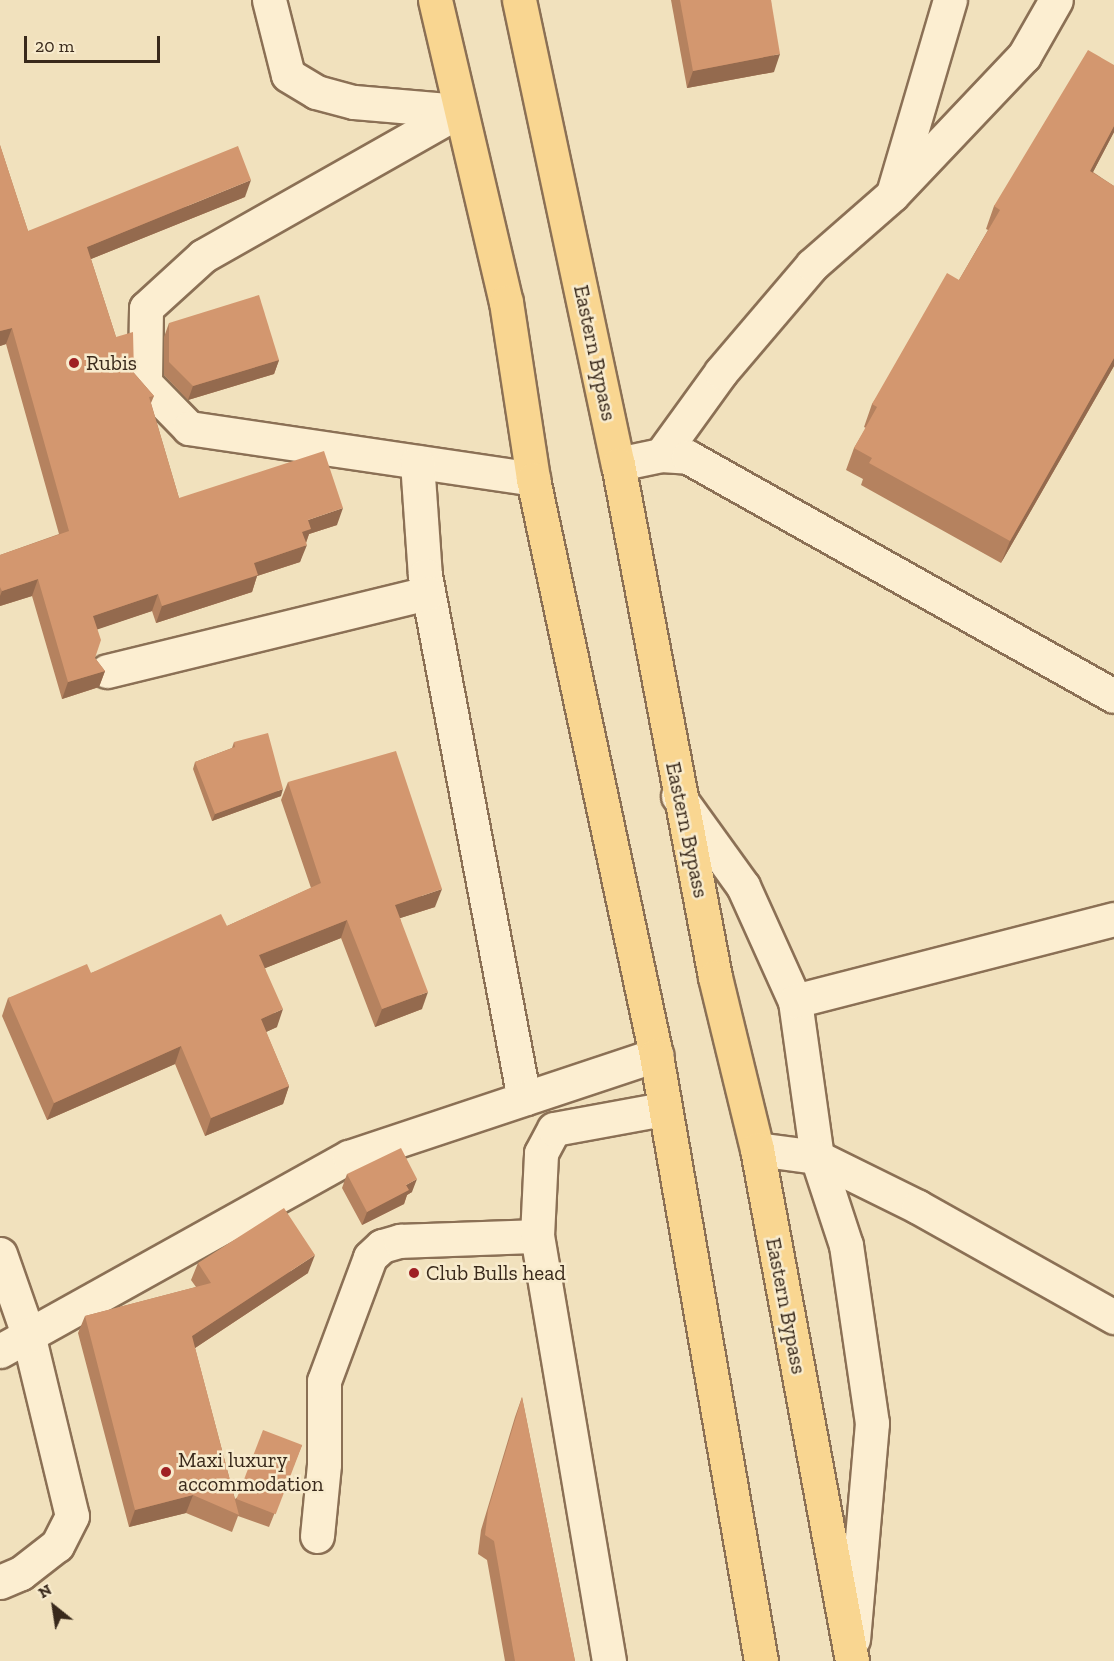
<!DOCTYPE html>
<style>
body{margin:0}
#map{position:relative;width:1114px;height:1661px;overflow:hidden;background:#f1e1bd;font-family:"Zilla Slab",serif}
div>[style]{position:absolute}
.roads{filter:drop-shadow(2px 0 #8b7055) drop-shadow(-2px 0 #8b7055) drop-shadow(0 2px #8b7055) drop-shadow(0 -2px #8b7055)}
.minor>*{height:33px;margin:-16.5px;padding:0 16.5px;transform-origin:16.5px;border-radius:16.5px;background:#fceed1}
.major>*{height:33px;margin:-16.5px;padding:0 16.5px;transform-origin:16.5px;border-radius:16.5px;background:#f9d691}
.wall>*{inset:0;background:#b5825f}
.shaded-wall>*{inset:0;background:#946a4e}
.building>*{inset:0;background:#d3976f;transform-origin:0 0}
.dots>*{width:16px;height:16px;translate:-50% -50%;box-sizing:border-box;border:3px solid #f8ebcd;border-radius:50%}
span{translate:-50% -50%;white-space:nowrap;text-align:center;line-height:1.15;-webkit-text-stroke:5px #f8ebcd;paint-order:stroke}
.street-label{font-size:21px;color:#39291b}
.poi-label{font-size:21px;color:#39291b}
.left{translate:0 -50%;text-align:left}
.north{position:absolute;left:24px;top:1577px;width:60px;height:60px;-webkit-text-stroke:4px #f8ebcd;paint-order:stroke;rotate:330deg;font-size:16px;font-weight:700;line-height:24px;text-align:center;color:#39291b}
.north::after{content:'';display:block;margin:auto;width:21px;height:27px;background:#39291b;clip-path:polygon(50% 0,100% 100%,50% 72%,0 100%)}
.scale{position:absolute;left:24px;top:36px;width:136px;height:27px;box-sizing:border-box;border:3px solid #39291b;border-top:0;padding-left:8px;font-size:18px;line-height:21px;white-space:nowrap;color:#39291b;-webkit-text-stroke:4px #f8ebcd;paint-order:stroke}
</style>
<div id="map">
<div class="roads">
<div class="minor">
<i style="left:269px;top:0;width:77px;rotate:75.8deg"></i>
<i style="left:288px;top:75px;width:33px;rotate:31deg"></i>
<i style="left:316px;top:92px;width:39px;rotate:15deg"></i>
<i style="left:354px;top:102px;width:105px;rotate:4.9deg"></i>
<i style="left:459px;top:111px;width:294px;rotate:150.5deg"></i>
<i style="left:203px;top:256px;width:77px;rotate:137.6deg"></i>
<i style="left:146px;top:308px;width:75px;rotate:90.8deg"></i>
<i style="left:145px;top:383px;width:63px;rotate:45.6deg"></i>
<i style="left:189px;top:428px;width:348px;rotate:8.4deg"></i>
<i style="left:894px;top:190px;width:198px;rotate:-73.6deg"></i>
<i style="left:661px;top:455px;width:102px;rotate:-54.1deg"></i>
<i style="left:721px;top:372px;width:140px;rotate:-49.6deg"></i>
<i style="left:812px;top:265px;width:106px;rotate:-41.2deg"></i>
<i style="left:892px;top:195px;width:192px;rotate:-46.5deg"></i>
<i style="left:1024px;top:56px;width:64px;rotate:-60.3deg"></i>
<i style="left:417px;top:462px;width:113px;rotate:86deg"></i>
<i style="left:425px;top:575px;width:533px;rotate:79.3deg"></i>
<i style="left:618px;top:464px;width:44px;rotate:-11.8deg"></i>
<i style="left:661px;top:455px;width:27px;rotate:4deg"></i>
<i style="left:688px;top:457px;width:488px;rotate:29.3deg"></i>
<i style="left:107px;top:671px;width:330px;rotate:-13.7deg"></i>
<i style="left:678px;top:796px;width:111px;rotate:54.2deg"></i>
<i style="left:743px;top:886px;width:126px;rotate:65.7deg"></i>
<i style="left:795px;top:1001px;width:158px;rotate:82deg"></i>
<i style="left:817px;top:1157px;width:93px;rotate:71.8deg"></i>
<i style="left:846px;top:1245px;width:180px;rotate:81.7deg"></i>
<i style="left:872px;top:1423px;width:217px;rotate:95deg"></i>
<i style="left:795px;top:1001px;width:329px;rotate:-14.4deg"></i>
<i style="left:757px;top:1149px;width:61px;rotate:7.6deg"></i>
<i style="left:817px;top:1157px;width:113px;rotate:26.3deg"></i>
<i style="left:918px;top:1207px;width:225px;rotate:29.3deg"></i>
<i style="left:0;top:1254px;width:85px;rotate:70.7deg"></i>
<i style="left:28px;top:1334px;width:187px;rotate:76.4deg"></i>
<i style="left:72px;top:1516px;width:33px;rotate:117deg"></i>
<i style="left:57px;top:1545px;width:46px;rotate:142.1deg"></i>
<i style="left:21px;top:1573px;width:23px;rotate:157deg"></i>
<i style="left:0;top:1351px;width:399px;rotate:-29.1deg"></i>
<i style="left:349px;top:1157px;width:324px;rotate:-18.4deg"></i>
<i style="left:317px;top:1536px;width:72px;rotate:-84.4deg"></i>
<i style="left:324px;top:1464px;width:83px;rotate:-90deg"></i>
<i style="left:324px;top:1381px;width:132px;rotate:-69.6deg"></i>
<i style="left:370px;top:1257px;width:16px;rotate:-43deg"></i>
<i style="left:382px;top:1246px;width:19px;rotate:-16deg"></i>
<i style="left:400px;top:1241px;width:137px;rotate:-2.1deg"></i>
<i style="left:609px;top:1661px;width:431px;rotate:-99.6deg"></i>
<i style="left:537px;top:1236px;width:83px;rotate:-87.2deg"></i>
<i style="left:541px;top:1153px;width:27px;rotate:-62deg"></i>
<i style="left:554px;top:1129px;width:111px;rotate:-10.4deg"></i>
</div>
<div class="major">
<i style="left:435px;top:0;width:310px;rotate:76.8deg"></i>
<i style="left:506px;top:302px;width:179px;rotate:81.3deg"></i>
<i style="left:533px;top:479px;width:589px;rotate:77.95deg"></i>
<i style="left:656px;top:1055px;width:615px;rotate:80.17deg"></i>
<i style="left:519px;top:0;width:474px;rotate:78deg"></i>
<i style="left:618px;top:464px;width:522px;rotate:79.29deg"></i>
<i style="left:715px;top:977px;width:177px;rotate:76.3deg"></i>
<i style="left:757px;top:1149px;width:521px;rotate:79.49deg"></i>
</div>
</div>
<div class="wall">
<i style="clip-path:polygon(671px 0,771px 0,774px 72px,687px 88px)"></i>
<i style="clip-path:polygon(1114px 65px,1114px 132px,1093px 172px,1114px 186px,1114px 366px,1001px 563px,861px 485px,863px 479px,846px 470px,854px 448px,866px 428px,864px 427px,872px 404px,959px 280px,988px 230px,986px 229px,994px 206px)"></i>
<i style="clip-path:polygon(0 145px,28px 231px,245px 197px,91px 259px,116px 337px,134px 373px,154px 396px,151px 403px,179px 498px,337px 525px,309px 534px,300px 562px,257px 576px,252px 592px,156px 623px,152px 611px,97px 629px,95px 658px,105px 671px,99px 687px,62px 699px,32px 596px,0 606px,0 555px,59px 534px,6px 344px,0 346px)"></i>
<i style="clip-path:polygon(169px 323px,279px 360px,274px 374px,188px 400px,164px 375px,164px 337px)"></i>
<i style="clip-path:polygon(234px 742px,281px 796px,212px 821px,193px 769px,195px 762px,232px 748px)"></i>
<i style="clip-path:polygon(288px 782px,435px 907px,400px 918px,422px 1009px,375px 1027px,341px 938px,265px 968px,277px 1027px,266px 1032px,289px 1086px,283px 1104px,205px 1136px,175px 1064px,47px 1120px,2px 1016px,8px 998px,91px 973px,227px 926px,311px 888px,281px 800px)"></i>
<i style="clip-path:polygon(347px 1174px,412px 1192px,407px 1195px,404px 1204px,362px 1225px,342px 1188px)"></i>
<i style="clip-path:polygon(198px 1263px,308px 1273px,195px 1348px,235px 1499px,302px 1445px,269px 1527px,238px 1516px,232px 1532px,186px 1513px,129px 1527px,78px 1333px,85px 1316px,196px 1287px,191px 1280px)"></i>
<i style="clip-path:polygon(522px 1397px,575px 1661px,505px 1661px,487px 1560px,478px 1554px,481px 1530px,515px 1417px)"></i>
</div>
<div class="shaded-wall">
<i style="clip-path:polygon(780px 54px,774px 72px,687px 88px,693px 71px)"></i>
<i style="clip-path:polygon(1114px 126px,1114px 132px,1082px 193px,1090px 171px)"></i>
<i style="clip-path:polygon(251px 180px,245px 197px,81px 263px,87px 247px)"></i>
<i style="clip-path:polygon(12px 328px,6px 344px,0 346px,0 331px)"></i>
<i style="clip-path:polygon(1114px 358px,1114px 366px,1001px 563px,1010px 541px)"></i>
<i style="clip-path:polygon(279px 360px,274px 374px,188px 400px,193px 386px)"></i>
<i style="clip-path:polygon(343px 508px,337px 525px,309px 534px,305px 545px,302px 532px,308px 520px)"></i>
<i style="clip-path:polygon(307px 545px,300px 562px,257px 576px,252px 592px,156px 623px,162px 606px,254px 563px)"></i>
<i style="clip-path:polygon(38px 579px,32px 596px,0 606px,0 596px,2px 591px)"></i>
<i style="clip-path:polygon(158px 594px,152px 611px,87px 633px,93px 616px)"></i>
<i style="clip-path:polygon(105px 671px,99px 687px,62px 699px,68px 682px)"></i>
<i style="clip-path:polygon(283px 789px,281px 796px,212px 821px,215px 814px)"></i>
<i style="clip-path:polygon(442px 889px,435px 907px,388px 922px,395px 905px)"></i>
<i style="clip-path:polygon(347px 920px,341px 938px,253px 973px,259px 955px)"></i>
<i style="clip-path:polygon(428px 992px,422px 1009px,375px 1027px,382px 1009px)"></i>
<i style="clip-path:polygon(283px 1009px,277px 1027px,255px 1037px,261px 1019px)"></i>
<i style="clip-path:polygon(181px 1046px,175px 1064px,47px 1120px,54px 1103px)"></i>
<i style="clip-path:polygon(289px 1086px,283px 1104px,205px 1136px,211px 1118px)"></i>
<i style="clip-path:polygon(417px 1179px,412px 1192px,407px 1195px,404px 1204px,362px 1225px,367px 1212px,406px 1185px)"></i>
<i style="clip-path:polygon(315px 1255px,308px 1273px,186px 1354px,192px 1336px)"></i>
<i style="clip-path:polygon(193px 1495px,186px 1513px,129px 1527px,135px 1510px)"></i>
</div>
<div class="building">
<i style="clip-path:polygon(680px 0,771px 0,780px 54px,693px 71px)"></i>
<i style="clip-path:polygon(1088px 50px,1114px 65px,1114px 126px,1090px 171px,1114px 186px,1114px 358px,1010px 541px,869px 463px,872px 458px,854px 448px,877px 407px,872px 404px,947px 273px,959px 280px,1000px 210px,994px 206px)"></i>
<i style="clip-path:polygon(0 145px,28px 231px,238px 146px,251px 180px,87px 247px,116px 337px,133px 332px,134px 373px,154px 396px,149px 397px,179px 498px,324px 451px,343px 508px,308px 520px,311px 529px,302px 532px,307px 545px,254px 563px,258px 575px,162px 606px,158px 594px,93px 616px,101px 640px,95px 658px,105px 671px,68px 682px,38px 579px,2px 591px,0 587px,0 555px,69px 531px,12px 328px,0 331px)"></i>
<i style="clip-path:polygon(259px 295px,279px 360px,193px 386px,169px 362px,169px 323px)"></i>
<i style="clip-path:polygon(268px 733px,283px 789px,215px 814px,195px 762px,235px 747px,234px 742px)"></i>
<i style="clip-path:polygon(396px 751px,442px 889px,395px 905px,428px 992px,382px 1009px,347px 920px,259px 955px,283px 1009px,261px 1019px,289px 1086px,211px 1118px,181px 1046px,54px 1103px,8px 998px,87px 964px,91px 973px,221px 914px,227px 926px,321px 883px,288px 782px)"></i>
<i style="clip-path:polygon(401px 1148px,417px 1179px,406px 1185px,409px 1190px,367px 1212px,347px 1174px)"></i>
<i style="clip-path:polygon(284px 1208px,315px 1255px,192px 1336px,239px 1515px,193px 1495px,135px 1510px,85px 1316px,211px 1283px,198px 1263px)"></i>
<i style="clip-path:polygon(522px 1397px,575px 1661px,515px 1661px,494px 1541px,485px 1535px,488px 1510px)"></i>
<i style="left:263px;top:1430px;width:42px;height:74px;rotate:21deg"></i>
</div>
<div class="dots">
<i style="left:74px;top:363px;background:#9f2023"></i>
<i style="left:414px;top:1273px;background:#9f2023"></i>
<i style="left:166px;top:1472px;background:#9f2023"></i>
</div>
<div class="street-label">
<span style="left:595px;top:353px;rotate:78deg">Eastern Bypass</span>
<span style="left:687px;top:830px;rotate:78deg">Eastern Bypass</span>
<span style="left:786px;top:1306px;rotate:79deg">Eastern Bypass</span>
</div>
<div class="poi-label">
<span class="left" style="left:86px;top:363px">Rubis</span>
<span class="left" style="left:426px;top:1273px">Club Bulls head</span>
<span class="left" style="left:178px;top:1472px">Maxi luxury<br>accommodation</span>
</div>
<div class="north">N</div>
<div class="scale">20 m</div>
</div>
